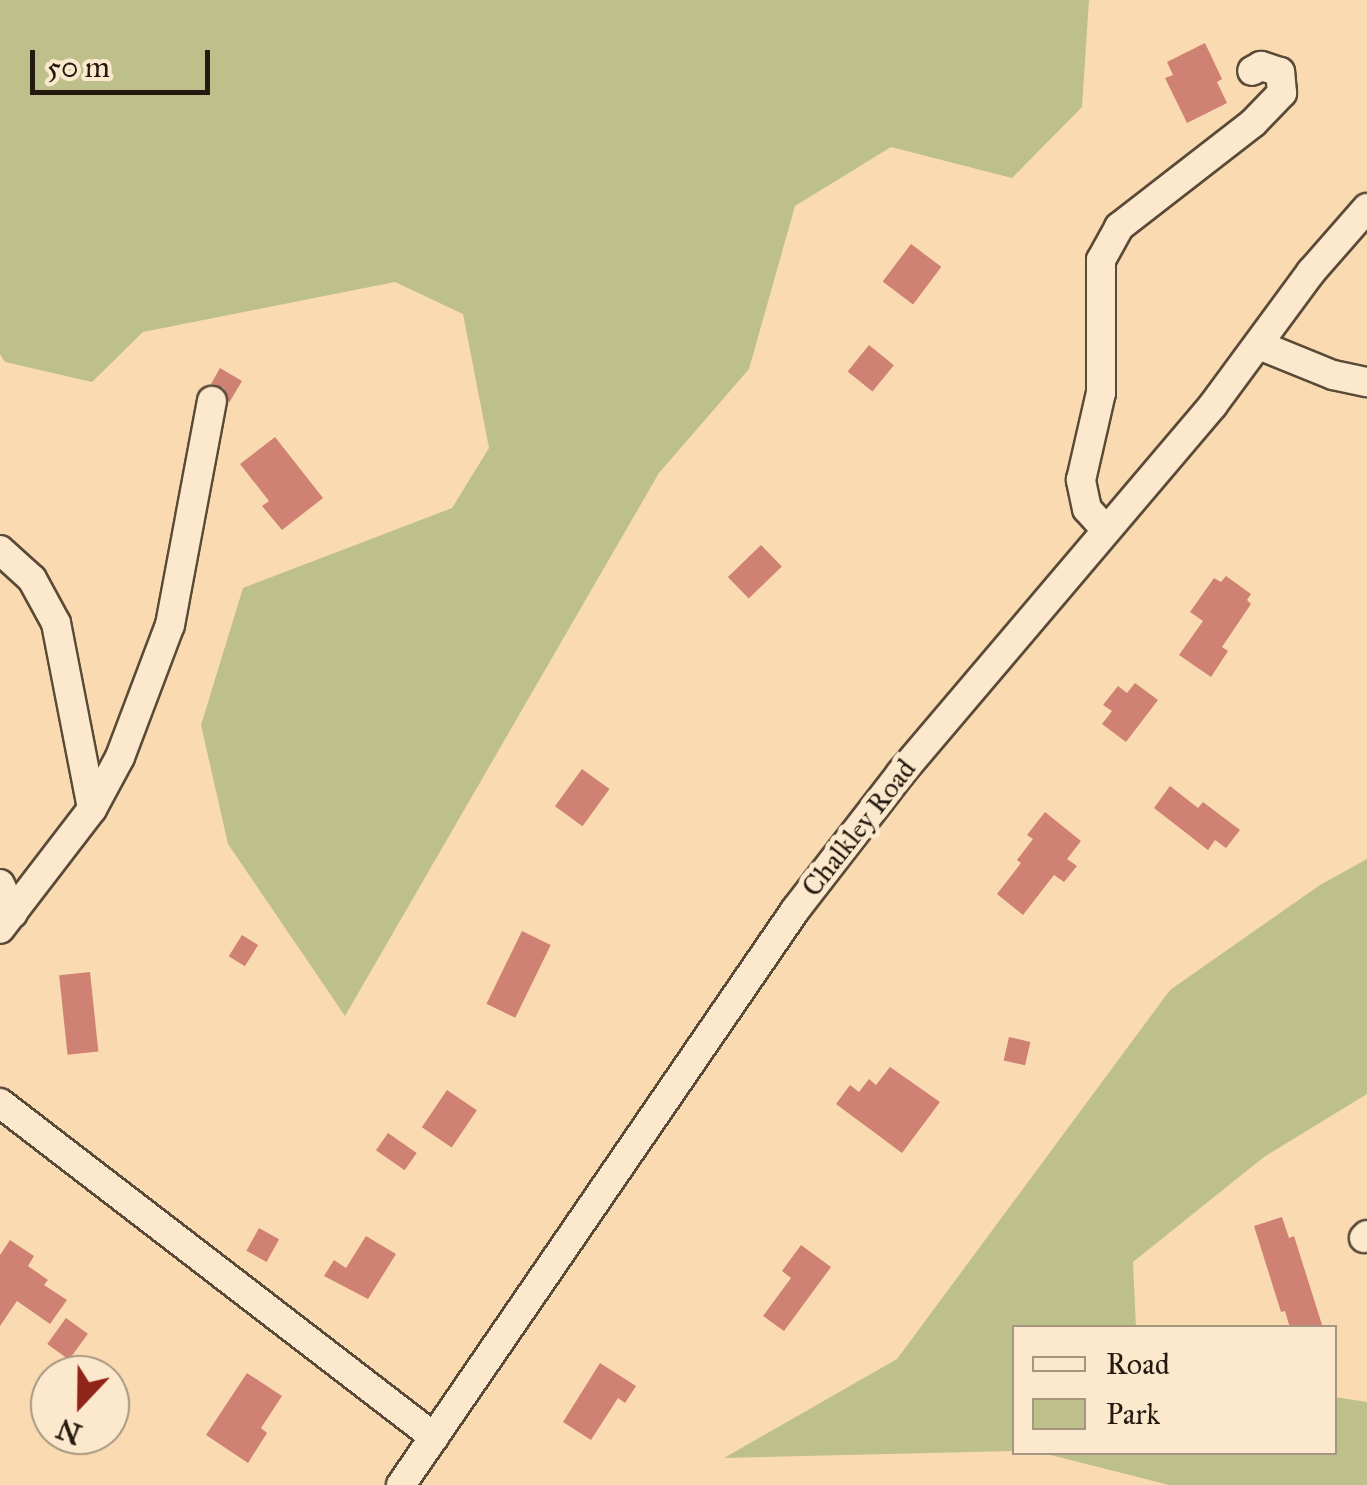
<!DOCTYPE html>
<style>
body{margin:0}
#map{position:relative;width:1367px;height:1485px;overflow:hidden;background:#fadbb1;font-family:"IM FELL Great Primer",serif}
div>[style]{position:absolute}
.green>*{inset:0;background:#bec08c}
.building>*{inset:0;background:#cf8173;transform-origin:0 0}
.roads{filter:drop-shadow(2px 0 #5a4a38) drop-shadow(-2px 0 #5a4a38) drop-shadow(0 2px #5a4a38) drop-shadow(0 -2px #5a4a38)}
.minor>*{height:28px;margin:-14px;padding:0 14px;transform-origin:14px;border-radius:14px;background:#fce8cc}
span{translate:-50% -50%;white-space:nowrap;text-align:center;line-height:1.15;-webkit-text-stroke:10px #fce8cc;paint-order:stroke}
.street-label{font-size:28px;color:#251a0f}
.legend{position:absolute;left:1012px;top:1325px;width:325px;height:130px;box-sizing:border-box;background:#fce8cc;border:2px solid #a69680;margin:0;padding:12px 18px;list-style:none;font-size:30px;color:#251a0f}
.legend li{display:flex;align-items:center;gap:20px;height:50px}
.legend b{width:50px;border:2px solid #a69680}
.north{position:absolute;left:30px;top:1355px;width:100px;height:100px;box-sizing:border-box;background:#fce8cc;border:2px solid #a69680;border-radius:50%;rotate:202deg;font-size:28px;font-weight:700;line-height:40px;text-align:center;color:#251a0f}
.north::after{content:'';display:block;margin:auto;width:35px;height:45px;background:#8f2418;clip-path:polygon(50% 0,100% 100%,50% 72%,0 100%)}
.scale{position:absolute;left:30px;top:50px;width:180px;height:45px;box-sizing:border-box;border:5px solid #251a0f;border-top:0;padding-left:12px;font-size:30px;line-height:35px;white-space:nowrap;color:#251a0f;-webkit-text-stroke:8px #fce8cc;paint-order:stroke}
</style>
<div id="map">
<div class="green">
<i style="clip-path:polygon(0 0,1089px 0,1082px 107px,1012px 178px,891px 147px,795px 206px,749px 369px,659px 473px,345px 1016px,228px 844px,201px 725px,243px 588px,452px 508px,489px 448px,463px 314px,395px 282px,143px 332px,92px 382px,5px 362px,0 354px)"></i>
<i style="clip-path:polygon(1367px 859px,1367px 1094px,1264px 1157px,1133px 1262px,1136px 1327px,1014px 1328px,1014px 1451px,724px 1458px,897px 1359px,1170px 990px,1320px 885px)"></i>
<i style="clip-path:polygon(1335px 1397px,1367px 1402px,1367px 1485px,1169px 1485px,1043px 1453px,1334px 1452px)"></i>
</div>
<div class="building">
<i style="clip-path:polygon(1205px 43px,1222px 79px,1217px 82px,1227px 103px,1187px 123px,1165px 78px,1173px 75px,1167px 62px)"></i>
<i style="left:911px;top:244px;width:38px;height:47px;rotate:37deg"></i>
<i style="left:869px;top:345px;width:32px;height:34px;rotate:39deg"></i>
<i style="clip-path:polygon(220px 368px,242px 381px,229px 403px,224px 388px,211px 384px)"></i>
<i style="clip-path:polygon(275px 437px,323px 498px,282px 530px,262px 506px,269px 501px,240px 464px)"></i>
<i style="left:761px;top:545px;width:30px;height:46px;rotate:46deg"></i>
<i style="clip-path:polygon(1226px 576px,1251px 594px,1247px 600px,1251px 604px,1222px 647px,1228px 651px,1211px 677px,1179px 655px,1203px 621px,1190px 612px,1214px 578px,1221px 582px)"></i>
<i style="clip-path:polygon(1135px 683px,1158px 700px,1126px 742px,1102px 724px,1112px 711px,1103px 705px,1118px 686px,1127px 693px)"></i>
<i style="left:582px;top:769px;width:34px;height:46px;rotate:36deg"></i>
<i style="clip-path:polygon(1170px 786px,1198px 808px,1203px 802px,1240px 830px,1226px 848px,1215px 840px,1208px 850px,1154px 808px)"></i>
<i style="clip-path:polygon(1045px 812px,1081px 841px,1067px 859px,1077px 866px,1064px 882px,1054px 875px,1023px 915px,997px 894px,1021px 863px,1017px 860px,1033px 839px,1027px 835px)"></i>
<i style="left:522px;top:931px;width:32px;height:81px;rotate:26deg"></i>
<i style="left:242px;top:935px;width:19px;height:25px;rotate:32deg"></i>
<i style="left:90px;top:972px;width:80px;height:31px;rotate:84deg"></i>
<i style="left:1009px;top:1037px;width:22px;height:24px;rotate:13deg"></i>
<i style="clip-path:polygon(890px 1067px,940px 1102px,902px 1153px,836px 1104px,850px 1085px,859px 1092px,869px 1079px,876px 1085px)"></i>
<i style="left:447px;top:1090px;width:36px;height:45px;rotate:34deg"></i>
<i style="left:388px;top:1133px;width:35px;height:21px;rotate:35deg"></i>
<i style="clip-path:polygon(1282px 1217px,1289px 1238px,1294px 1236px,1323px 1328px,1290px 1328px,1285px 1311px,1281px 1312px,1254px 1226px)"></i>
<i style="left:259px;top:1228px;width:23px;height:26px;rotate:29deg"></i>
<i style="clip-path:polygon(366px 1236px,396px 1254px,368px 1299px,324px 1276px,334px 1260px,346px 1268px)"></i>
<i style="clip-path:polygon(10px 1240px,34px 1256px,28px 1266px,48px 1280px,44px 1285px,67px 1300px,50px 1324px,17px 1301px,0 1326px,0 1255px)"></i>
<i style="clip-path:polygon(801px 1245px,831px 1267px,784px 1331px,763px 1316px,791px 1278px,782px 1271px)"></i>
<i style="left:66px;top:1318px;width:27px;height:32px;rotate:36deg"></i>
<i style="clip-path:polygon(600px 1363px,636px 1386px,625px 1403px,618px 1398px,591px 1440px,563px 1422px)"></i>
<i style="clip-path:polygon(247px 1373px,282px 1396px,261px 1428px,267px 1433px,248px 1463px,206px 1435px)"></i>
</div>
<div class="roads">
<div class="minor">
<i style="left:1259px;top:345px;width:80px;rotate:22.1deg"></i>
<i style="left:1333px;top:375px;width:35px;rotate:12deg"></i>
<i style="left:1106px;top:530px;width:28px;rotate:-132deg"></i>
<i style="left:1087px;top:509px;width:30px;rotate:-102deg"></i>
<i style="left:1081px;top:480px;width:89px;rotate:-77.1deg"></i>
<i style="left:1101px;top:393px;width:133px;rotate:-90deg"></i>
<i style="left:1101px;top:260px;width:38px;rotate:-61deg"></i>
<i style="left:1119px;top:227px;width:170px;rotate:-37.8deg"></i>
<i style="left:1253px;top:123px;width:42px;rotate:-46deg"></i>
<i style="left:1282px;top:93px;width:21px;rotate:-95deg"></i>
<i style="left:1280px;top:72px;width:20px;rotate:-162deg"></i>
<i style="left:1261px;top:66px;width:10px;rotate:151deg"></i>
<i style="left:0;top:550px;width:43px;rotate:42.2deg"></i>
<i style="left:32px;top:579px;width:50px;rotate:61.4deg"></i>
<i style="left:56px;top:623px;width:189px;rotate:79deg"></i>
<i style="left:92px;top:809px;width:151px;rotate:127.5deg"></i>
<i style="left:92px;top:809px;width:59px;rotate:-61.7deg"></i>
<i style="left:120px;top:757px;width:141px;rotate:-69.3deg"></i>
<i style="left:170px;top:625px;width:228px;rotate:-79.4deg"></i>
<i style="left:0;top:884px;width:32px;rotate:66deg"></i>
<i style="left:0;top:1103px;width:548px;rotate:37.58deg"></i>
<i style="left:1364px;top:1238px;width:4px;rotate:-45deg"></i>
<i style="left:401px;top:1485px;width:698px;rotate:-55.56deg"></i>
<i style="left:796px;top:909px;width:172px;rotate:-52.3deg"></i>
<i style="left:901px;top:773px;width:482px;rotate:-49.7deg"></i>
<i style="left:1213px;top:405px;width:165px;rotate:-53.6deg"></i>
<i style="left:1311px;top:272px;width:85px;rotate:-48.8deg"></i>
</div>
</div>
<div class="street-label">
<span style="left:859px;top:828px;rotate:-52deg">Chalkley Road</span>
</div>
<ul class="legend">
<li><b style="height:12px;background:#fce8cc"></b>Road</li>
<li><b style="height:28px;background:#bec08c"></b>Park</li>
</ul>
<div class="north">N</div>
<div class="scale">50 m</div>
</div>
